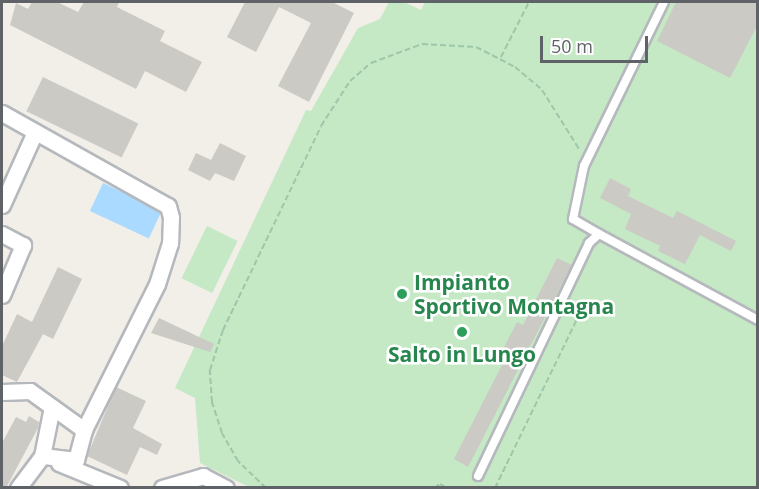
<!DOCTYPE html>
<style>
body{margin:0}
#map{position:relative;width:759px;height:489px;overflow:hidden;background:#f1efe8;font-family:"Open Sans",sans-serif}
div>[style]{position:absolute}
.green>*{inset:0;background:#c5e8c5;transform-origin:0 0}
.water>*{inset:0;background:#aadaff;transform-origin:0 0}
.building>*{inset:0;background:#cccac5;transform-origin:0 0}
.path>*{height:2px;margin-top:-1px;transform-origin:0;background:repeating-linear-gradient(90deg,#9cc7a9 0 6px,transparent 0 9px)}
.roads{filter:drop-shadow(2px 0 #b5b8bc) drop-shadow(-2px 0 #b5b8bc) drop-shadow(0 2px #b5b8bc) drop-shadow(0 -2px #b5b8bc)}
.service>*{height:8px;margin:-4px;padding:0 4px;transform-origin:4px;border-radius:4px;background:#fff}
.minor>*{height:15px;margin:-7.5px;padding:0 7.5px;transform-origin:7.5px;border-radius:7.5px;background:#fff}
.dots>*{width:16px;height:16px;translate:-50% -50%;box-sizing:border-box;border:3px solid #fff;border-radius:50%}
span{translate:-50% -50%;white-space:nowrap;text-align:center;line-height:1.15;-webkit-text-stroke:5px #fff;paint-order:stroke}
.leisure-label{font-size:21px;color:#27864d;font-weight:700}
.left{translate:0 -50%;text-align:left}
.frame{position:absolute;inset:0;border:3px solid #5f6368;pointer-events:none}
.scale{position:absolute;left:540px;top:36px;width:108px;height:27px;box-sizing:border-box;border:3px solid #5f6368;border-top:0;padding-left:8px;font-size:18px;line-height:21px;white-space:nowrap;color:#5f6368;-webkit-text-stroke:4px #fff;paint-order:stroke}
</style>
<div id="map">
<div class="green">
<i style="clip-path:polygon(389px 2px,404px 2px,421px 10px,425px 2px,757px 2px,757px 487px,249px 487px,200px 463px,195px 398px,175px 388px,306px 110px,311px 111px,358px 28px,380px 19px)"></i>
<i style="left:207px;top:226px;width:34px;height:58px;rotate:26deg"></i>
</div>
<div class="water">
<i style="left:103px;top:183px;width:65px;height:31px;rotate:25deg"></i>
</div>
<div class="building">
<i style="clip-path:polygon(32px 2px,57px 2px,78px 12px,84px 2px,119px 2px,117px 7px,165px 31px,160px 41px,202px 62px,186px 92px,145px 71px,136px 89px,10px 25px,16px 3px,28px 9px)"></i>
<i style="clip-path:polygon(245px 2px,332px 2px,354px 13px,309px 102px,278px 86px,311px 23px,279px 7px,256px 52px,227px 37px)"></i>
<i style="clip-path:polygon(676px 2px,758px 2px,758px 24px,730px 78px,657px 41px)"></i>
<i style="left:43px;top:77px;width:106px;height:38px;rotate:26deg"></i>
<i style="clip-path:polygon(220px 143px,246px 156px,234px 181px,215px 173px,210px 181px,188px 170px,196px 153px,211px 160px)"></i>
<i style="clip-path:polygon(610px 178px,631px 189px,628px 196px,673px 218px,677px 211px,736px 241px,731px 251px,700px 235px,685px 264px,658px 251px,660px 246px,625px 229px,631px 214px,600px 198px)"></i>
<i style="clip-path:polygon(557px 258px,572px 265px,468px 467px,454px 459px,505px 359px,499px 357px,517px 322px,523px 325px)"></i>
<i style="clip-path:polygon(58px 267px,82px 279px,53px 339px,43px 334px,17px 382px,2px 375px,2px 346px,17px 314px,32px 322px)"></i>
<i style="clip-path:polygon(159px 318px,214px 344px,210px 352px,151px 333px)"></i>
<i style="clip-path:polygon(116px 387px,146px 401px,133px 428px,162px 444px,157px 455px,140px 447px,127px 475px,87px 456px)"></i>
<i style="clip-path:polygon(29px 416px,39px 422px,38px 428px,6px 488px,2px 488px,2px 443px,16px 417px,26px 422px)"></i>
</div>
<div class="path">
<i style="left:501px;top:57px;width:62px;rotate:-63deg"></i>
<i style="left:266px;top:488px;width:39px;rotate:-136deg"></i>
<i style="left:238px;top:461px;width:32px;rotate:-120deg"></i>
<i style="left:222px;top:433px;width:33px;rotate:-108deg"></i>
<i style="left:212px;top:402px;width:32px;rotate:-94deg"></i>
<i style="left:210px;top:370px;width:42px;rotate:-72deg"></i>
<i style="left:223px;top:330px;width:226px;rotate:-64.3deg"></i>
<i style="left:321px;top:126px;width:54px;rotate:-57.2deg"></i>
<i style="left:350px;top:81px;width:28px;rotate:-41deg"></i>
<i style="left:371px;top:63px;width:54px;rotate:-20.4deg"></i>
<i style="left:422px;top:44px;width:54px;rotate:3.2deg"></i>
<i style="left:476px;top:47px;width:44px;rotate:27.1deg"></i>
<i style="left:515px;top:67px;width:35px;rotate:40deg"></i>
<i style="left:542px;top:90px;width:70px;rotate:57.9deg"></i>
<i style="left:434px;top:488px;width:7px;rotate:-34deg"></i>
<i style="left:440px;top:484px;width:8px;rotate:30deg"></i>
<i style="left:495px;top:488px;width:186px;rotate:-64.1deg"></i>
<i style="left:576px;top:321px;width:18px;rotate:-103deg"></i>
</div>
<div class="roads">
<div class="service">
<i style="left:599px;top:234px;width:30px;rotate:-150deg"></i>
<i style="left:573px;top:219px;width:54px;rotate:-78.3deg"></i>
<i style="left:584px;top:166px;width:182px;rotate:-64deg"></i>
<i style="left:478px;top:476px;width:258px;rotate:-64.5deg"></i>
<i style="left:589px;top:243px;width:13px;rotate:-42deg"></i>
<i style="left:599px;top:234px;width:181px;rotate:28.4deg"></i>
</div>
<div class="minor">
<i style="left:2px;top:113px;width:190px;rotate:29.3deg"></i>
<i style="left:168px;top:206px;width:11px;rotate:75deg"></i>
<i style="left:171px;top:217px;width:26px;rotate:92deg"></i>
<i style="left:170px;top:243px;width:43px;rotate:107.6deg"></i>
<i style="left:157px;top:284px;width:163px;rotate:116.6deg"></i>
<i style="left:84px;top:430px;width:31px;rotate:105deg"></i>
<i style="left:76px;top:460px;width:34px;rotate:-173deg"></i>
<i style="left:2px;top:205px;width:80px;rotate:-65.7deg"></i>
<i style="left:2px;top:234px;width:24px;rotate:28deg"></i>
<i style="left:23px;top:245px;width:54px;rotate:112.8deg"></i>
<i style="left:2px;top:392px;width:28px;rotate:-2deg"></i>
<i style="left:30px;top:391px;width:67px;rotate:35.8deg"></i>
<i style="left:59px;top:463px;width:66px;rotate:22.3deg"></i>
<i style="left:18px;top:488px;width:40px;rotate:-53deg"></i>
<i style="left:42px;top:456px;width:50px;rotate:-78.5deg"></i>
<i style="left:162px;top:488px;width:43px;rotate:-16.3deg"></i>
<i style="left:203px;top:476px;width:26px;rotate:28deg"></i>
</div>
</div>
<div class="dots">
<i style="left:402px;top:294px;background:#2e9e5b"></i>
<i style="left:462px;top:332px;background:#2e9e5b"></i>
</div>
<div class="leisure-label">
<span class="left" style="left:414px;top:294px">Impianto<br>Sportivo Montagna</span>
<span style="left:462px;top:354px">Salto in Lungo</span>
</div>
<div class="frame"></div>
<div class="scale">50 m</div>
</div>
